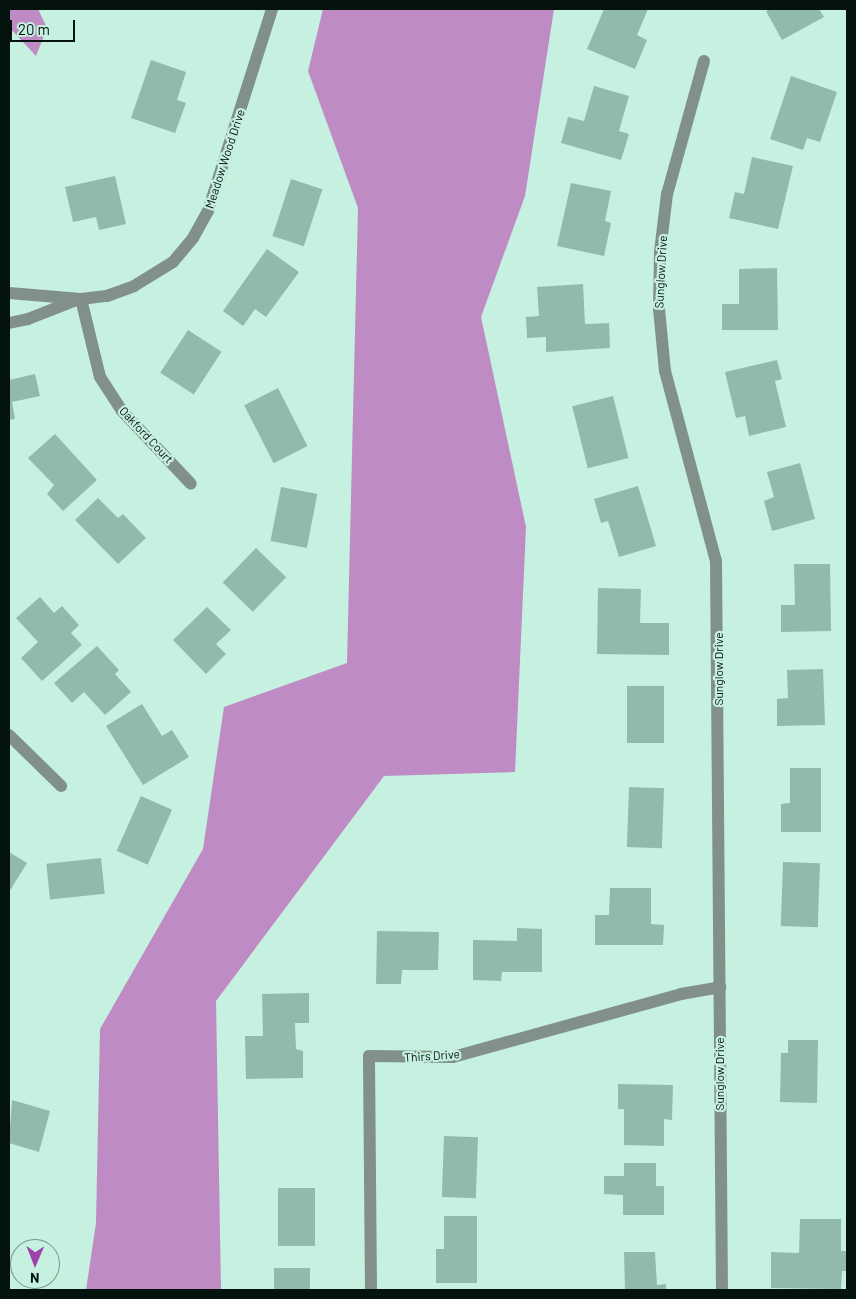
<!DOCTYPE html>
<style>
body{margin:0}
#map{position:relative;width:856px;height:1299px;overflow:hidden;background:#c6f0df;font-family:Barlow,sans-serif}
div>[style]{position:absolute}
.forest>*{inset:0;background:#be8bc4}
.building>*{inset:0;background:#92baab;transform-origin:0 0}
.minor>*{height:12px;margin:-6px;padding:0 6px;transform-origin:6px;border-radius:6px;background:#81918a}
span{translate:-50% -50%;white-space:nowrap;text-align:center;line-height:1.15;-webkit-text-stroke:4.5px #c6f0df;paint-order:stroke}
.street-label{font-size:12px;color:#05130e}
.frame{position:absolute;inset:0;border:10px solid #05130e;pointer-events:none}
.north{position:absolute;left:10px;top:1239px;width:50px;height:50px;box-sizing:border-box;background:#c6f0df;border:1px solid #79988b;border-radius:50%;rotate:181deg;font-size:14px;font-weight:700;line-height:20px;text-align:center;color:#05130e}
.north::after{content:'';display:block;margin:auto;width:18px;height:22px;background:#a042ac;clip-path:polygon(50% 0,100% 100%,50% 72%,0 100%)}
.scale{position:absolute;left:10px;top:20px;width:65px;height:22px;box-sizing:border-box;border:2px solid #05130e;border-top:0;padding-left:6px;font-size:15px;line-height:18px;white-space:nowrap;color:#05130e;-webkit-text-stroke:4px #c6f0df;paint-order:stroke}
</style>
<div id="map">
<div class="forest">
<i style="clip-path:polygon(9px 9px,38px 9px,47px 28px,36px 56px,9px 27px)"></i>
<i style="clip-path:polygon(323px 9px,554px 9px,525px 196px,481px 317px,526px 527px,515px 772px,384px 776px,216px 1001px,221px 1290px,86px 1290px,96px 1223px,100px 1029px,203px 849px,224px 707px,347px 663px,358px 208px,308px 71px)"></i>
</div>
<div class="building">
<i style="clip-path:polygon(604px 9px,648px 9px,637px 35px,647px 40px,635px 69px,587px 49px)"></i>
<i style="clip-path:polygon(771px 9px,819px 9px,824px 17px,782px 40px,766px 11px)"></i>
<i style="clip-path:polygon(151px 60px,186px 72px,177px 100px,186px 103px,175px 133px,131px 118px)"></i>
<i style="clip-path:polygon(791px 76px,837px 92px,820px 142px,807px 138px,803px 150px,770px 139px)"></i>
<i style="clip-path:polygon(594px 86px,629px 96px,619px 131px,629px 134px,621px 160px,561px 143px,568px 117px,584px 121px)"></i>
<i style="clip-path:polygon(752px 157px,793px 166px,778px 229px,729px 218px,735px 192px,744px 194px)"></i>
<i style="clip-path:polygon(115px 176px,126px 224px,99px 230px,96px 217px,73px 222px,65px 187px)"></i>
<i style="left:291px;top:179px;width:33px;height:60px;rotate:18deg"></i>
<i style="clip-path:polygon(571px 183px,611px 191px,605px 221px,611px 223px,604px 256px,557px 246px)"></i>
<i style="clip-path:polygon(267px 249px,299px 272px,266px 317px,255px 309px,243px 326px,223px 311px)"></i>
<i style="clip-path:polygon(777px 268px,778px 330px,722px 330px,722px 304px,739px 304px,739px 269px)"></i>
<i style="clip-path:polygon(583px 284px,585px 324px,609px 323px,610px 348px,546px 352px,546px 337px,527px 338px,526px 317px,539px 316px,537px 287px)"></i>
<i style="left:188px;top:330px;width:40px;height:51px;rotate:33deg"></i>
<i style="clip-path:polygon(777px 360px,782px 379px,775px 381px,786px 427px,749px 436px,745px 416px,736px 418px,725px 372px)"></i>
<i style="clip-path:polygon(35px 374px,40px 396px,12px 402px,15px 419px,9px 420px,9px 380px)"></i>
<i style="left:278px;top:388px;width:65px;height:38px;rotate:63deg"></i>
<i style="left:613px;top:396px;width:64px;height:42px;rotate:76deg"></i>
<i style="clip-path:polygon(55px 434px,97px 480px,63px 511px,47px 494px,54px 485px,28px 458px)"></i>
<i style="clip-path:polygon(800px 463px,815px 519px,772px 531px,764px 501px,774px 497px,767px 472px)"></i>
<i style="clip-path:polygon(638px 486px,656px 546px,619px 557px,608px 521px,601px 523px,594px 499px)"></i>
<i style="left:281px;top:487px;width:37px;height:55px;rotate:11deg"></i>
<i style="clip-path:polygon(98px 498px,118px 518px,123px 514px,146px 538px,118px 564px,75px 520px)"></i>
<i style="left:256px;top:548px;width:42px;height:48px;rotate:44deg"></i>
<i style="clip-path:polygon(794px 564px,830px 564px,831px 631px,781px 632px,781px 605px,795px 605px)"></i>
<i style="clip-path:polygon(598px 588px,641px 589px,640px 623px,669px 623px,669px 655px,597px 654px)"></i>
<i style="clip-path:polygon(40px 597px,54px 613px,62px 606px,79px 625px,71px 633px,82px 645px,42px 681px,21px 658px,38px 642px,16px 618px)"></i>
<i style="clip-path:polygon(207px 607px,231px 630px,216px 644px,226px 654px,206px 674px,173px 640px)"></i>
<i style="clip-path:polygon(97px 646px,119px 670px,115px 674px,131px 692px,105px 715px,84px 692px,72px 703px,54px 683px)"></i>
<i style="clip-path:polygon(823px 669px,825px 725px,777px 726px,777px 699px,788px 698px,787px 670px)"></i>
<i style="left:627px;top:686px;width:37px;height:57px"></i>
<i style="clip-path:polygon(142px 704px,162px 736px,172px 730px,189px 757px,143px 785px,106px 726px)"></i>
<i style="clip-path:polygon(790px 768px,821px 768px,821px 832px,781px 832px,781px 804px,790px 803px)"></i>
<i style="left:629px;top:787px;width:35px;height:60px;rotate:2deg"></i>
<i style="left:141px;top:796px;width:34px;height:60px;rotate:24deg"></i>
<i style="clip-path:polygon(9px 852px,27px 863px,9px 892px)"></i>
<i style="left:101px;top:858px;width:36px;height:55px;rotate:84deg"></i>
<i style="left:783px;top:862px;width:37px;height:64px;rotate:2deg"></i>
<i style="clip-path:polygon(610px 888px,651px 888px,651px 924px,664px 925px,663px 945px,595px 945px,595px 915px,609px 915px)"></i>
<i style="clip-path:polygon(517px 928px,542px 929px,542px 972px,502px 972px,501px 981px,473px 980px,473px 940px,517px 941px)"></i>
<i style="clip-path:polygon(377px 931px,439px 932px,438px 970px,402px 970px,401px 984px,376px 984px)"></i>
<i style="clip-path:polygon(309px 993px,309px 1023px,295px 1023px,296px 1049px,303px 1051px,303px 1078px,246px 1079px,245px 1036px,263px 1036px,262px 994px)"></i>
<i style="clip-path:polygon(788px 1040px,818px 1040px,817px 1103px,780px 1102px,781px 1053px,788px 1053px)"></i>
<i style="clip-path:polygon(618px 1084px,673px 1085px,672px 1120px,664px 1119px,664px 1146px,624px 1145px,624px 1109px,618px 1109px)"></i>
<i style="clip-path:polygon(12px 1100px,50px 1111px,39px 1152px,9px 1143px)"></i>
<i style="left:444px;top:1136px;width:34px;height:61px;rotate:2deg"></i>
<i style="clip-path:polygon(624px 1163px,656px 1163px,656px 1186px,664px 1186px,664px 1215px,623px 1215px,623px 1195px,604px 1194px,604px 1176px,624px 1176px)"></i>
<i style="left:278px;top:1188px;width:37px;height:58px"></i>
<i style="clip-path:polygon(444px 1216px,477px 1216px,477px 1283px,436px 1283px,436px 1249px,444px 1249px)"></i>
<i style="clip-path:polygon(800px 1219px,841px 1219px,841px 1251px,847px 1251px,847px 1271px,842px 1271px,841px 1289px,771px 1288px,771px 1252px,799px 1253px)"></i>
<i style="clip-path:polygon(624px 1252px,655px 1252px,657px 1285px,666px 1284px,666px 1290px,621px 1290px,625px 1289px)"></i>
<i style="left:274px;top:1268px;width:36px;height:22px"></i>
</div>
<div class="minor">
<i style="left:704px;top:61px;width:138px;rotate:105.5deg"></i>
<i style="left:667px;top:194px;width:58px;rotate:96.9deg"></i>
<i style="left:660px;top:252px;width:57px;rotate:91deg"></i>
<i style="left:659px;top:309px;width:62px;rotate:84.5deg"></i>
<i style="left:665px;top:371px;width:197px;rotate:75deg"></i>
<i style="left:716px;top:561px;width:729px;rotate:89.53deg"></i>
<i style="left:9px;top:293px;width:72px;rotate:4.8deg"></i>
<i style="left:81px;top:299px;width:26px;rotate:-7deg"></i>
<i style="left:107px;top:296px;width:29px;rotate:-20deg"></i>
<i style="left:134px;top:286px;width:46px;rotate:-31.6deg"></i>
<i style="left:173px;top:262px;width:31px;rotate:-50deg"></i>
<i style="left:193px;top:238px;width:31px;rotate:-61deg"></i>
<i style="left:208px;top:211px;width:212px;rotate:-72.4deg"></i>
<i style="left:81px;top:299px;width:80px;rotate:76.3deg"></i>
<i style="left:100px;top:377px;width:40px;rotate:57.1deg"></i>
<i style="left:122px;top:411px;width:100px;rotate:46.6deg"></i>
<i style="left:9px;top:323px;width:19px;rotate:-12deg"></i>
<i style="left:28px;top:319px;width:55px;rotate:-21.4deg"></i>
<i style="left:9px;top:735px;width:73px;rotate:44.4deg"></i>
<i style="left:371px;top:1290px;width:234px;rotate:-90.5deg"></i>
<i style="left:369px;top:1056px;width:84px;rotate:0.7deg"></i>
<i style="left:453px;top:1057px;width:237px;rotate:-15.4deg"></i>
<i style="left:681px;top:994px;width:40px;rotate:-10deg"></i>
</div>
<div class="street-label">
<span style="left:225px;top:159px;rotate:-72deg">Meadow Wood Drive</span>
<span style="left:661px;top:272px;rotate:-87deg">Sunglow Drive</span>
<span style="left:146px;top:435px;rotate:47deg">Oakford Court</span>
<span style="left:719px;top:669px;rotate:-90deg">Sunglow Drive</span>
<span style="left:432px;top:1056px;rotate:-4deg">Thirs Drive</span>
<span style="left:720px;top:1074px;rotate:-90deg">Sunglow Drive</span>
</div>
<div class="frame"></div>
<div class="north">N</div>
<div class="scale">20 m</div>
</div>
